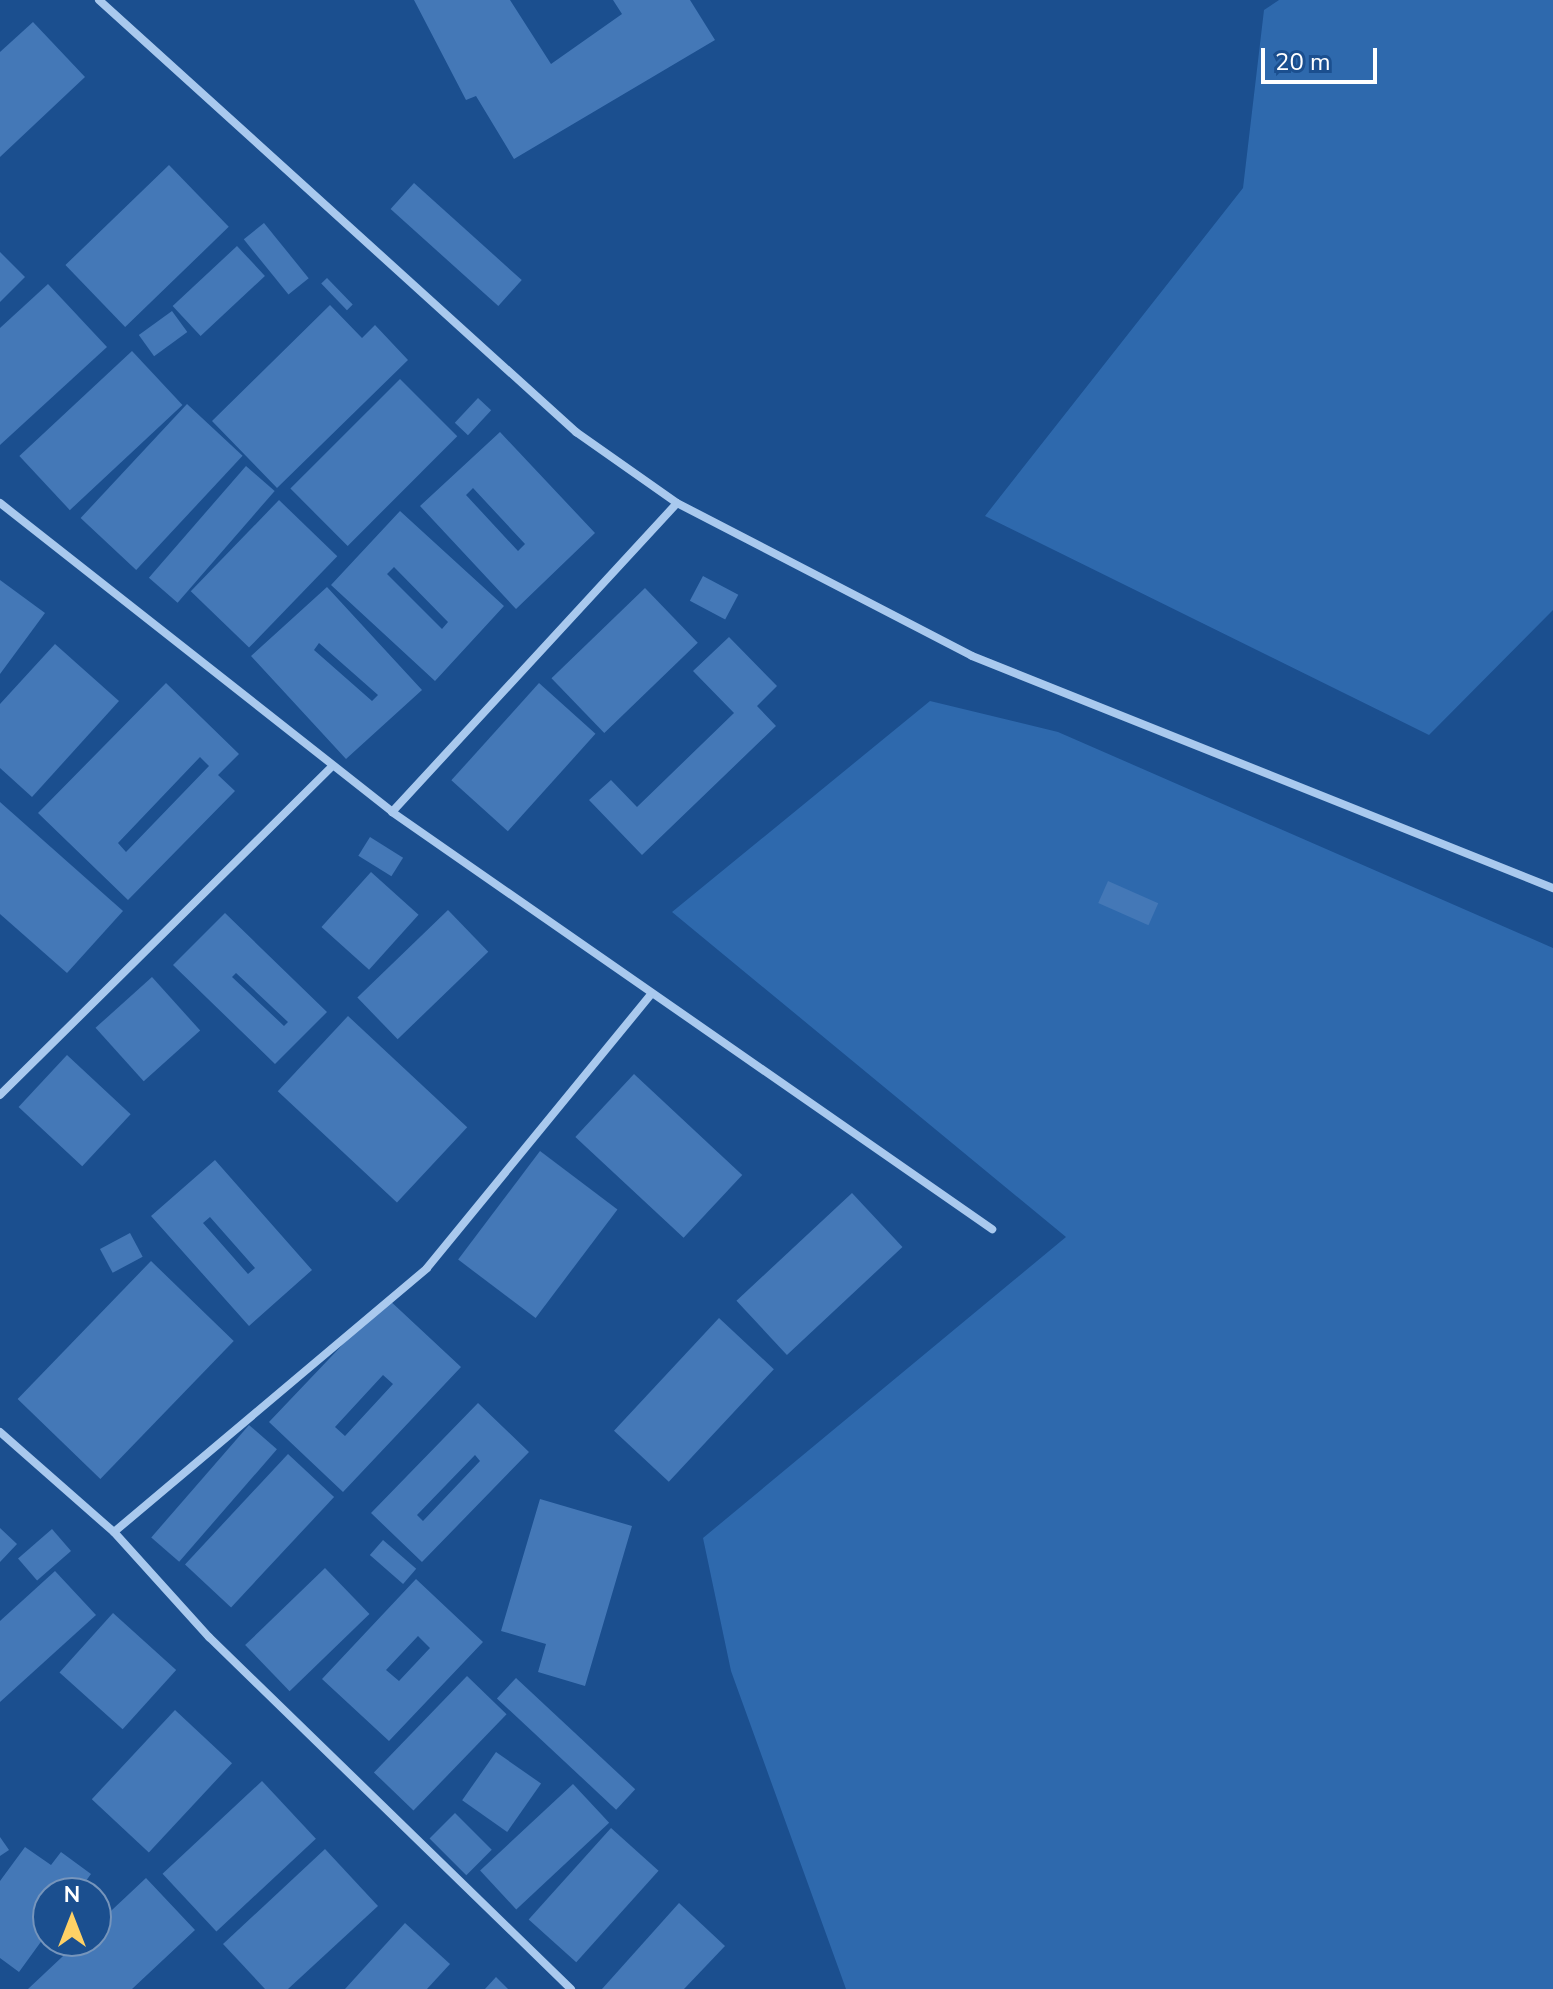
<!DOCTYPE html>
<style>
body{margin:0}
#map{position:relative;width:1553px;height:1989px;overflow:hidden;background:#1b4f8f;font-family:"Nunito Sans",sans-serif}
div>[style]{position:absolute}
.green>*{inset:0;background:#2e69ad}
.building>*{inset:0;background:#4478b7;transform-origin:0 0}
.street>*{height:8px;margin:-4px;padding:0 4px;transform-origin:4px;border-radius:4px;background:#a9c9ee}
span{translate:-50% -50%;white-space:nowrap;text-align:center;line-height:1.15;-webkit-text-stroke:6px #1b4f8f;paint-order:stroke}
.north{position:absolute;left:32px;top:1877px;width:80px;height:80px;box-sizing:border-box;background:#1b4f8f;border:2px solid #7695bc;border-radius:50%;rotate:0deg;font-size:22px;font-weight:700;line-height:32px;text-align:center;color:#fff}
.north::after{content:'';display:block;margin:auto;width:28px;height:36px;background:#ffd166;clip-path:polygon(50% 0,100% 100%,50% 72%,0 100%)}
.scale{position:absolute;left:1261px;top:48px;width:116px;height:36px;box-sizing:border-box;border:4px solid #fff;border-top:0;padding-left:10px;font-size:24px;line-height:28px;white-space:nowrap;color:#fff;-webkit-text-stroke:6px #1b4f8f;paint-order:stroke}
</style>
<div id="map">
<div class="green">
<i style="clip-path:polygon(1279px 0,1553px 0,1553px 610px,1429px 735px,985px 516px,1243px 188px,1264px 10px)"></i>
<i style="clip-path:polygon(930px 701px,1058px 732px,1553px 948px,1553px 1989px,846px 1989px,731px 1671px,703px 1538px,1066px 1237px,672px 912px)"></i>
</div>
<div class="building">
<i style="clip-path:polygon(414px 0,510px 0,551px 64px,622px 14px,613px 0,690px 0,715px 40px,514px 159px,476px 96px,466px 100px)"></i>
<i style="clip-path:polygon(33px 22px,85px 77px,0 157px,0 52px)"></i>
<i style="left:169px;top:165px;width:86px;height:144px;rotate:46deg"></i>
<i style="left:414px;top:183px;width:145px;height:35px;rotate:42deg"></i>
<i style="left:264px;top:223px;width:71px;height:26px;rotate:51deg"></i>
<i style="left:237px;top:246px;width:41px;height:88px;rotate:47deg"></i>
<i style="clip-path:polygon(0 252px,25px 277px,0 302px)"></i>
<i style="left:327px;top:278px;width:37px;height:8px;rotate:46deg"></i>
<i style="clip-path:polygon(48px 284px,107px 347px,0 445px,0 328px)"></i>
<i style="clip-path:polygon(330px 305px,362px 338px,375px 325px,408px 360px,277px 488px,212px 421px)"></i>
<i style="left:172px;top:311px;width:26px;height:41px;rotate:54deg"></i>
<i style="left:132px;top:351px;width:74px;height:154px;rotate:47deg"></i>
<i style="left:400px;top:379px;width:81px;height:155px;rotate:45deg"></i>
<i style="left:478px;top:398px;width:18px;height:34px;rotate:43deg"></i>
<i style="left:187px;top:404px;width:76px;height:156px;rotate:43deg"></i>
<i style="clip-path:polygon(evenodd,500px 432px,595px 533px,516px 609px,420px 506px,500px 432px,473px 488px,525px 544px,518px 551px,466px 495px,473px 488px)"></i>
<i style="left:246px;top:466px;width:38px;height:148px;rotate:41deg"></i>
<i style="left:279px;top:500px;width:81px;height:127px;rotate:44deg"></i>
<i style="clip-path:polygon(evenodd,400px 511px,504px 606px,435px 681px,331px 585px,400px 511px,394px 567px,448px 622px,442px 629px,387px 574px,394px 567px)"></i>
<i style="left:703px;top:576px;width:40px;height:28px;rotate:28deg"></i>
<i style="clip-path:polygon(0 580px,45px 613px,0 674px)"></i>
<i style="clip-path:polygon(evenodd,327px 587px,422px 690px,346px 759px,251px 656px,327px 587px,319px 643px,378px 695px,372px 701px,314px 650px,319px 643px)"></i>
<i style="left:645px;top:588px;width:76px;height:130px;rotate:46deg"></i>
<i style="clip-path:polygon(729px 637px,777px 686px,757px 706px,776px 726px,642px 855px,589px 800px,611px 780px,637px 807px,734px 713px,693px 671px)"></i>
<i style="clip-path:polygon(55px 644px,119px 701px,32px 797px,0 768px,0 704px)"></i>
<i style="clip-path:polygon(evenodd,166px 683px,239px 754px,218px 775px,235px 791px,128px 900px,38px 813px,166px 683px,200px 757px,209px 766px,126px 852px,118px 843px,200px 757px)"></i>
<i style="left:539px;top:683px;width:76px;height:131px;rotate:42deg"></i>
<i style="clip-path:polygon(0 802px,123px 911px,67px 973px,0 914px)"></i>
<i style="left:370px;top:837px;width:39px;height:22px;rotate:32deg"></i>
<i style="left:371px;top:872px;width:64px;height:74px;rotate:42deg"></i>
<i style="left:1108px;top:881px;width:55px;height:24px;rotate:24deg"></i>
<i style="left:448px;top:910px;width:58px;height:126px;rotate:46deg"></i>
<i style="clip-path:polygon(evenodd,225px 913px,327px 1012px,275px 1064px,173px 965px,225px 913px,236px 973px,288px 1022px,284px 1026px,232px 977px,236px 973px)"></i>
<i style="left:152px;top:977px;width:72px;height:76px;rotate:48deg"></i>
<i style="left:348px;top:1016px;width:163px;height:103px;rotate:43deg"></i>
<i style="left:67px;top:1055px;width:87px;height:71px;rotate:43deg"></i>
<i style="left:634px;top:1074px;width:148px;height:86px;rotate:43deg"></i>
<i style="left:540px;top:1151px;width:97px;height:136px;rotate:37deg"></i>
<i style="clip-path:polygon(evenodd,215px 1160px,312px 1270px,249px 1326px,151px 1216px,215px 1160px,210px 1217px,255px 1268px,248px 1274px,203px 1223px,210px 1217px)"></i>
<i style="left:852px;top:1193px;width:74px;height:158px;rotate:47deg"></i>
<i style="left:130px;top:1233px;width:27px;height:34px;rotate:62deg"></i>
<i style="left:151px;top:1261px;width:115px;height:192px;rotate:44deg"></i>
<i style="clip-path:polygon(evenodd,387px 1298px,461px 1367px,343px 1492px,269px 1422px,387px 1298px,383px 1375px,393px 1384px,345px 1436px,335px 1427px,383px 1375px)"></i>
<i style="left:719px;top:1318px;width:75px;height:154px;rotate:43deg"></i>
<i style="clip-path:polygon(evenodd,478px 1403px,529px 1452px,422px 1562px,371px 1513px,478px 1403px,475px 1455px,480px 1461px,423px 1521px,417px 1515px,475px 1455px)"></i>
<i style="left:249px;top:1425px;width:37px;height:149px;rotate:41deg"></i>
<i style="left:288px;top:1454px;width:63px;height:151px;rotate:43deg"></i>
<i style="clip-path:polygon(540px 1499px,632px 1526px,585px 1686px,538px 1672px,546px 1644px,501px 1631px)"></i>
<i style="clip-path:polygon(0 1528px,17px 1544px,0 1562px)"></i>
<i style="left:52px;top:1529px;width:29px;height:45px;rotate:49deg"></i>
<i style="left:383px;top:1540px;width:44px;height:20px;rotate:41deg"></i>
<i style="left:325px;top:1568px;width:64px;height:111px;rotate:46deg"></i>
<i style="clip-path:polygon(55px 1571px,96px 1615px,0 1702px,0 1621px)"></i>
<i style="clip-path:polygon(evenodd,416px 1579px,483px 1642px,389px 1741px,322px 1679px,416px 1579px,418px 1636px,430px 1648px,399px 1681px,386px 1670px,418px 1636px)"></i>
<i style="left:113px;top:1613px;width:85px;height:80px;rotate:42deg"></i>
<i style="left:467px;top:1676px;width:55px;height:134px;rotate:44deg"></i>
<i style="left:516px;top:1678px;width:163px;height:28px;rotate:43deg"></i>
<i style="left:175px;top:1710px;width:78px;height:122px;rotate:43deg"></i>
<i style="left:496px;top:1752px;width:55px;height:59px;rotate:35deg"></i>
<i style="left:262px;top:1781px;width:79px;height:136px;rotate:47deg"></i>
<i style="left:573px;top:1784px;width:53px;height:127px;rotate:47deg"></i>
<i style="left:455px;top:1813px;width:52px;height:36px;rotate:45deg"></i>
<i style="left:611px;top:1828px;width:64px;height:123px;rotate:42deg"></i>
<i style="clip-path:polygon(0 1837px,9px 1850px,0 1856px)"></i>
<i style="clip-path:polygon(25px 1847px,51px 1865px,61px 1852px,91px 1874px,77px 1893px,48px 1893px,48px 1932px,19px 1972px,0 1958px,0 1881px)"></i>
<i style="clip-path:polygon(325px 1849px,378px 1906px,288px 1989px,265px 1989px,223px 1944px)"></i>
<i style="clip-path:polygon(146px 1878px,195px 1930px,132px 1989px,28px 1989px,79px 1941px,96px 1941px,96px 1925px)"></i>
<i style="clip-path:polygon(679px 1903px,725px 1946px,684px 1989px,602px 1989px)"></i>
<i style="clip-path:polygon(405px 1923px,450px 1964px,427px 1989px,345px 1989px)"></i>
<i style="clip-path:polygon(496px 1977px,508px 1989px,485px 1989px)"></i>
</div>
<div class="street">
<i style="left:99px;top:0;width:644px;rotate:42.17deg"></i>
<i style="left:576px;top:432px;width:123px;rotate:35.1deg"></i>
<i style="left:677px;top:503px;width:332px;rotate:27.4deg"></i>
<i style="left:972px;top:656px;width:626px;rotate:21.77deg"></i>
<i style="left:0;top:503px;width:499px;rotate:38.2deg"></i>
<i style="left:392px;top:812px;width:731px;rotate:34.8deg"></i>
<i style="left:392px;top:812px;width:420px;rotate:-47.3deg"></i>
<i style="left:0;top:1095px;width:467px;rotate:-44.7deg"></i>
<i style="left:0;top:1432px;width:152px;rotate:41.3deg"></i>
<i style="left:114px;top:1532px;width:142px;rotate:47.9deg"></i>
<i style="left:209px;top:1637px;width:505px;rotate:44.2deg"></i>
<i style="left:114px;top:1532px;width:409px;rotate:-40.1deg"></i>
<i style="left:427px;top:1268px;width:355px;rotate:-50.7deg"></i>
</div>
<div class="north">N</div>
<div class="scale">20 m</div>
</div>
